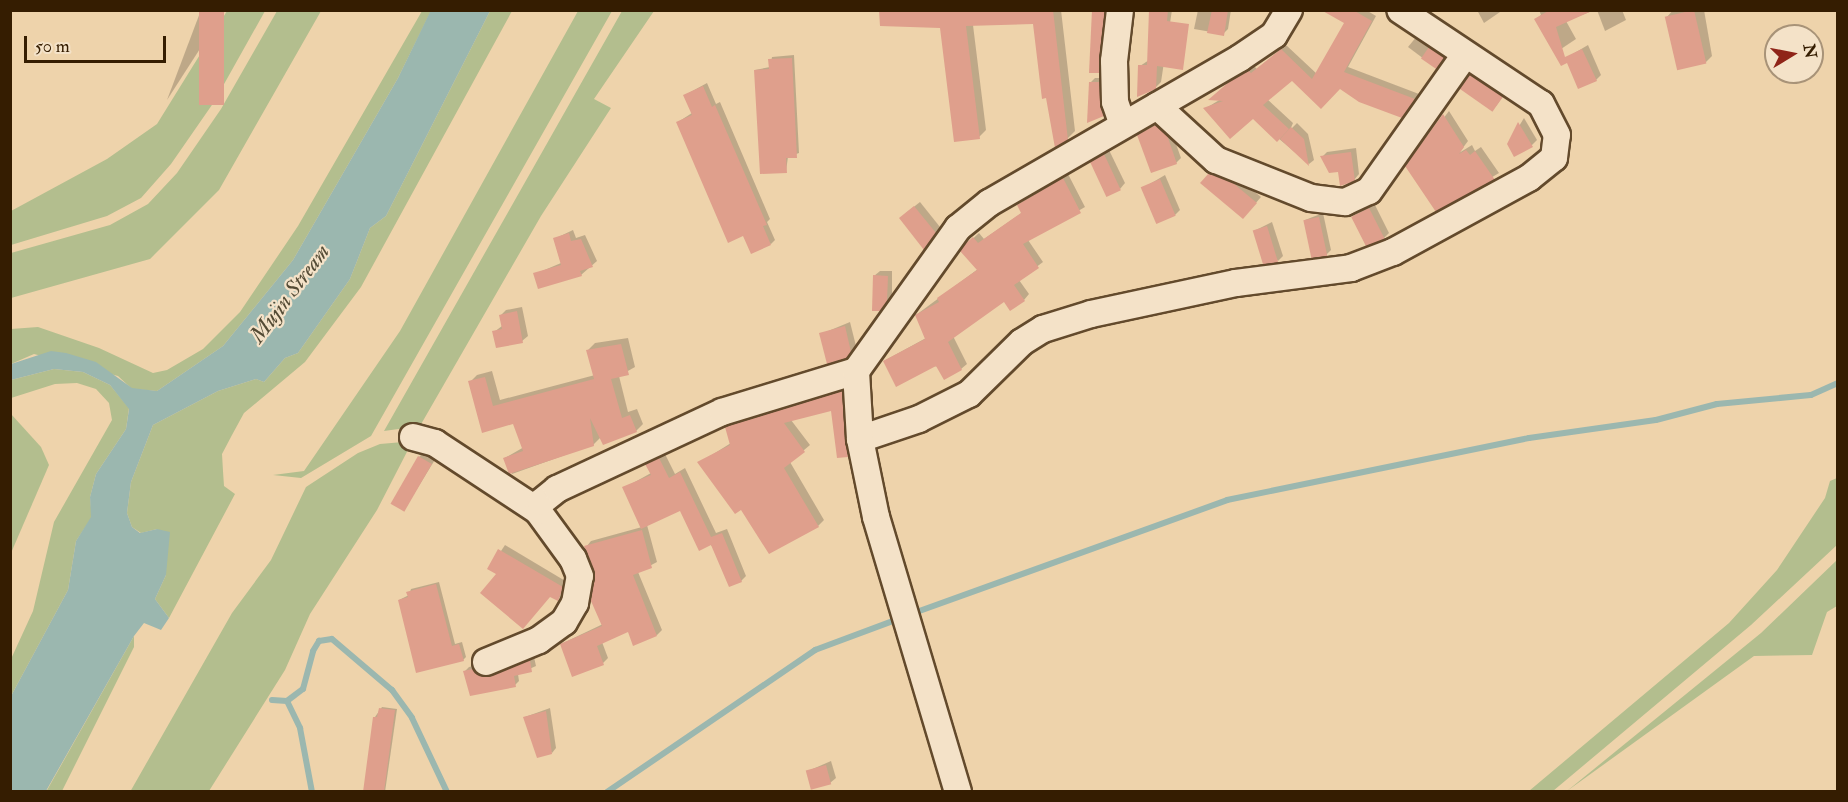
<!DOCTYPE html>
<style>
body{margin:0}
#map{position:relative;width:1848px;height:802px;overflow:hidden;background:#eed3ab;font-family:"IM FELL Double Pica",serif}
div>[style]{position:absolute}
.green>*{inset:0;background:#b3be8e}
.water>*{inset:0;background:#9bb7af}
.shadow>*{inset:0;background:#0003}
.stream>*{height:6px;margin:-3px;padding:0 3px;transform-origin:3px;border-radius:3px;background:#9bb7af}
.building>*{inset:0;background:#df9f8c;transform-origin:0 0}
.roads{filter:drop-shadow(2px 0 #634a2c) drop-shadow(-2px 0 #634a2c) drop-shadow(0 2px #634a2c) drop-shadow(0 -2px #634a2c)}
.minor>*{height:26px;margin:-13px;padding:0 13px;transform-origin:13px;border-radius:13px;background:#f4e2c8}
span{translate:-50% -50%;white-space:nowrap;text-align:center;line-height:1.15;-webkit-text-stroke:4.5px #f4e2c8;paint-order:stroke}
.water-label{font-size:22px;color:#544b35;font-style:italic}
.frame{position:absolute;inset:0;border:12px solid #351d01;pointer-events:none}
.north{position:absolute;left:1764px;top:24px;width:60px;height:60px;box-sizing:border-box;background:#f4e2c8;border:2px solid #a89378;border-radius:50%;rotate:80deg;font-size:16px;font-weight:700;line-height:24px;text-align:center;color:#351d01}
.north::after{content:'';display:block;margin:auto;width:21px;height:27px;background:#8f2418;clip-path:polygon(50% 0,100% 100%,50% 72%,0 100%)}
.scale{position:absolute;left:24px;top:36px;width:142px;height:27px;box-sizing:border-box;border:3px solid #351d01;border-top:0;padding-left:8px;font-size:18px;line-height:21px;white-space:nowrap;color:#351d01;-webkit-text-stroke:4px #f4e2c8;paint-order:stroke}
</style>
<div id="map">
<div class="green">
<i style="clip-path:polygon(227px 11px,265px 11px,214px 102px,171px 164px,141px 198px,107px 216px,11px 245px,11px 211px,107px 159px,157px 124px)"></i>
<i style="clip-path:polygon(277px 11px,321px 11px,219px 190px,150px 259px,11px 298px,11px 253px,110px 225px,148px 204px,177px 173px,221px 109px)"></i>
<i style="clip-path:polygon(422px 11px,431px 11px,398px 78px,293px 260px,223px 346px,157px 391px,132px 389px,118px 376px,34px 354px,11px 364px,11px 329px,38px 327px,99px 348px,153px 373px,167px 370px,203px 349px,240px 312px,298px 226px)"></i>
<i style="clip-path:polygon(490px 11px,512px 11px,361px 287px,305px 362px,244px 413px,232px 435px,222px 454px,223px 471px,224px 486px,235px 494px,169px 618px,155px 599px,166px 575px,157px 529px,141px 533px,132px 527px,127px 513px,131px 482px,153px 425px,218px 391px,256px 379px,264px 382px,285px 358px,298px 353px,350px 279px,370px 228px,386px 216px)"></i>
<i style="clip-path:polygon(578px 11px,612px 11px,371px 436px,301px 478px,273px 475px,304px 471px,400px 331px)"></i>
<i style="clip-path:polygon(622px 11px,654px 11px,594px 99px,611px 108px,541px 216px,420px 426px,384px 431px)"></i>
<i style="clip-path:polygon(54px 369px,83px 372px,110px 385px,129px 408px,126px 429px,96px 474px,90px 497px,92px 517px,76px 541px,68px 590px,11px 696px,11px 659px,33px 611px,54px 522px,112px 420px,109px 403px,96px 389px,77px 383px,55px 384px,11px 398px,11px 380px)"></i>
<i style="clip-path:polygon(11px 414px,41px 447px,49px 465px,11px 553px)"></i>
<i style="clip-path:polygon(403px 442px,410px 446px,377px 510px,310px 614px,285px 670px,209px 791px,130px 792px,232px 613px,271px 560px,306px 487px,358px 453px,380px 444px)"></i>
<i style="clip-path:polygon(1837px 478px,1837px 545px,1751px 625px,1553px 791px,1529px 791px,1729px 623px,1777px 570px,1825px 498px,1830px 481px)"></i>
<i style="clip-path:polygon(1837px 560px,1837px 606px,1827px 612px,1812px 655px,1754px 656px,1567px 791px,1761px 633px)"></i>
<i style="clip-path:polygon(134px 636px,134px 647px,62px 791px,46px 792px)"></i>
</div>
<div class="water">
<i style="clip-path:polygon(431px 10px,490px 11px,386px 216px,370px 228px,350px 279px,298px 353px,285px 358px,264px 382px,256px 379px,218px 391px,153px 425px,131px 482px,127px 513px,132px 527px,140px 533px,157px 529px,170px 532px,166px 575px,155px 599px,169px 618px,161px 630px,144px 623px,134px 636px,46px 791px,11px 791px,11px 696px,68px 590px,76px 541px,91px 517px,90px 497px,96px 474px,126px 429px,129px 409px,110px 385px,83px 372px,54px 369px,11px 380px,11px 364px,51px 351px,66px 353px,96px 362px,132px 388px,157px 391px,223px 346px,293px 260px,398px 78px)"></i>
</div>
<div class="shadow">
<i style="clip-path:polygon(201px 10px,225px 10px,167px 100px)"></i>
<i style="clip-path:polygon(880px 10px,1061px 10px,1075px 131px,1067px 139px,1035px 22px,973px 25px,986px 130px,979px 137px,942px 26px)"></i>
<i style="clip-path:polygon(1094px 10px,1109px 10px,1104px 66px,1099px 72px)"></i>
<i style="clip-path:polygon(1151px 10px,1172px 10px,1161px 82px,1155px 88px,1140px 66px,1149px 60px)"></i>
<i style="clip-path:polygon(1198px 10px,1231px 10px,1228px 29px,1223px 34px,1194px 29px)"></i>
<i style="clip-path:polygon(1324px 10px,1366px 10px,1376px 16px,1348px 67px,1419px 94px,1402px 117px,1340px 87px,1292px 78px,1267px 99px,1293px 123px,1290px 130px,1297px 123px,1308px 134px,1314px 160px,1309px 164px,1253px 117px,1206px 108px,1221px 99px,1212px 99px,1237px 77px,1254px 66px,1257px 69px,1286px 45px,1317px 74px,1346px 23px)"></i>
<i style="clip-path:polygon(1477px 10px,1503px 10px,1484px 23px)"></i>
<i style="clip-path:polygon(1539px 10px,1595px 10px,1566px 21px,1576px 39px,1555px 53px,1536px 19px,1541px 15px)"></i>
<i style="clip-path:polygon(1597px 10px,1622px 10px,1626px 20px,1605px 31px)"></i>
<i style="clip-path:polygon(1673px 10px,1704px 10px,1712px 56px,1705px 63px,1667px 17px)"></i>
<i style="clip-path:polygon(1422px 30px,1452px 49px,1436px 68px,1408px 47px)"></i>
<i style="clip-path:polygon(1588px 45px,1601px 75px,1596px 80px,1566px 58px)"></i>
<i style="clip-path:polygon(794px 55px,799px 153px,788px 157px,786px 171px,755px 70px,770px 67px,772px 57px)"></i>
<i style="clip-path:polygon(1476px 70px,1507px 91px,1496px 106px,1471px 75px)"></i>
<i style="clip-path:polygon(1095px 78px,1104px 78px,1109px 110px,1103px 115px,1090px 83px)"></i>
<i style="clip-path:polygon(707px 83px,716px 104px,720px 102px,770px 219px,767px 222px,775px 240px,771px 244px,744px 234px,678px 122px,692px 113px,685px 95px)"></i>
<i style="clip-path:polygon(1449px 111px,1468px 141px,1459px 153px,1472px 145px,1475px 151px,1481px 147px,1499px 173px,1437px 210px,1407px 166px)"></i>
<i style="clip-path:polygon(1524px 118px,1537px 140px,1532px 145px,1508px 144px)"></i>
<i style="clip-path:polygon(1162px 121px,1171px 130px,1181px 158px,1176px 163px,1139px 135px)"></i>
<i style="clip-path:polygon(1356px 148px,1359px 174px,1354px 180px,1322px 157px,1327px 152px)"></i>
<i style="clip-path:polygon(1109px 150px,1125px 183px,1120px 189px,1092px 162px)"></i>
<i style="clip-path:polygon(1215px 169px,1238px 178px,1261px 197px,1248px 212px,1210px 174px)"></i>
<i style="clip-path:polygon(1068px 174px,1085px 207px,1028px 240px,1043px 262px,1019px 280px,1029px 294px,1024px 300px,1004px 300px,953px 336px,967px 364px,961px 369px,884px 361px,926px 338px,916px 315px,978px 269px,965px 246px,979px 233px,984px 239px,1023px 212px,1019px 206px,1024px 201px)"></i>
<i style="clip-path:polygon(1165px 175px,1180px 210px,1175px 215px,1143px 188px)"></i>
<i style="clip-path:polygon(920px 202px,940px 227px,929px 243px,906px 213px)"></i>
<i style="clip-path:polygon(1374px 203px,1389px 233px,1384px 238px,1353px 216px)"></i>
<i style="clip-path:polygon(1323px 213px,1331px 250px,1326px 255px,1305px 220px)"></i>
<i style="clip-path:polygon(1272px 222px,1283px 256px,1278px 261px,1254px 231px)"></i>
<i style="clip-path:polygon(573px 230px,576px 238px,585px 235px,597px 261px,581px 275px,535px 274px,561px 263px,554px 239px)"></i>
<i style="clip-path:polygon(880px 271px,892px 271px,892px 295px,880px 310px,874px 276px)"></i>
<i style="clip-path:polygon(522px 307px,528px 336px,522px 341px,494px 332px,502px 326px,500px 316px,506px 310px)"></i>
<i style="clip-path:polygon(850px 322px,856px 346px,846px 357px,821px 334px)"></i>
<i style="clip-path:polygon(628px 338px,635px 367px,619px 376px,628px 412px,637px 409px,643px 424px,636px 431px,601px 437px,593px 445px,512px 474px,505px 458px,524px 447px,514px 422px,483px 431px,470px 382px,477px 375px,492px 371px,500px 400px,595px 375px,588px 350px,595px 343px)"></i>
<i style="clip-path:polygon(848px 386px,854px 449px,848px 455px,833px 409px,791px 420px,810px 445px,790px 462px,824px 520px,818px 526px,741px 508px,699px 463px,731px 443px,726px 428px,732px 422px)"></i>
<i style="clip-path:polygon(424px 452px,436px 458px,404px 510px,419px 457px)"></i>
<i style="clip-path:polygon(665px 454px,675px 474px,685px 468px,716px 533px,727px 529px,746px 576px,741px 581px,681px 509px,647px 525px,657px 562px,638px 572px,662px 630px,657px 635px,629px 630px,602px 642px,608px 658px,603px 663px,561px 644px,603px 624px,596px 571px,586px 547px,591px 541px,642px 527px,624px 488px,651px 473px,647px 465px)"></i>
<i style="clip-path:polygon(505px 545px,567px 582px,563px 594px,558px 599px,489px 569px)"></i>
<i style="clip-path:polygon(439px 582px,455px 644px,462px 642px,466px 657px,463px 660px,399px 600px,409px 595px,411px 589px)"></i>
<i style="clip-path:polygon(534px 657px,536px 666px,518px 674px,519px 681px,515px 685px,471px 694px,464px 672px,469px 667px,478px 665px,488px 673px,497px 672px)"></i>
<i style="clip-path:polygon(382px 707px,397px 709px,385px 792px,365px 792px,375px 717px)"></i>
<i style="clip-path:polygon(550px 708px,556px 748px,552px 753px,525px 717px)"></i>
<i style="clip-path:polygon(831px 761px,836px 778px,830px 783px,808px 771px)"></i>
</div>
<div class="stream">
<i style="left:911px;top:614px;width:336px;rotate:-19.8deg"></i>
<i style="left:1227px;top:500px;width:308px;rotate:-11.6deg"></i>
<i style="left:1529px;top:438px;width:128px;rotate:-8.1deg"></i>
<i style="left:1656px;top:420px;width:63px;rotate:-14.7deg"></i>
<i style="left:1717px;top:404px;width:94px;rotate:-5.5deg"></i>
<i style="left:1811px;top:395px;width:30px;rotate:-24deg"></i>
<i style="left:272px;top:700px;width:15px;rotate:4deg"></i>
<i style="left:287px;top:701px;width:20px;rotate:-37deg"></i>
<i style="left:303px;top:689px;width:39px;rotate:-75deg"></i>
<i style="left:313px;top:651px;width:12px;rotate:-59deg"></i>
<i style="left:319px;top:641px;width:13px;rotate:-9deg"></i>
<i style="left:332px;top:639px;width:79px;rotate:40.4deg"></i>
<i style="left:392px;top:690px;width:34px;rotate:54deg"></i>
<i style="left:412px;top:718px;width:82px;rotate:64.7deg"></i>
<i style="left:287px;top:701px;width:30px;rotate:64deg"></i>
<i style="left:300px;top:728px;width:65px;rotate:79.4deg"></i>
<i style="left:607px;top:792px;width:252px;rotate:-34.3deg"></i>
<i style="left:815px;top:650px;width:92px;rotate:-20.4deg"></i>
</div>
<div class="building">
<i style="left:199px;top:10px;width:25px;height:95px"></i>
<i style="clip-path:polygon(879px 10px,1053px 10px,1068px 140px,1055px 148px,1046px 98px,1042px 99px,1033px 24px,966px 26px,980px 139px,954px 142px,940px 28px,880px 26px)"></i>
<i style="clip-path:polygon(1092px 10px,1105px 10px,1099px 73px,1089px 73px)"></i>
<i style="clip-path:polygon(1149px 10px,1168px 10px,1167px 21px,1189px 24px,1183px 70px,1157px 66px,1156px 89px,1137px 97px,1138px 65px,1147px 65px)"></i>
<i style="clip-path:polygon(1212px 10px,1228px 10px,1224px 36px,1207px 33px)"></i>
<i style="clip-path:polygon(1321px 10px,1353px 10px,1372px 21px,1344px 72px,1415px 99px,1402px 118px,1359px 102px,1340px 89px,1321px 109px,1292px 81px,1263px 105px,1289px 129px,1277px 142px,1253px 119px,1230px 139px,1203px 108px,1223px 101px,1208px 100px,1230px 81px,1248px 70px,1251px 73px,1281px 49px,1312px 79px,1344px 23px)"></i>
<i style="clip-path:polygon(1550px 10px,1594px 10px,1556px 27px,1565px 57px,1582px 49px,1597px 81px,1578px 89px,1567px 63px,1561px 66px,1534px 19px)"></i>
<i style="left:1694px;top:10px;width:55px;height:30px;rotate:77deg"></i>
<i style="left:1429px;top:47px;width:19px;height:14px;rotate:35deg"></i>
<i style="clip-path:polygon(792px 58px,797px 158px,786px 158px,787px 173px,760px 174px,754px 70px,769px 69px,768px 59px)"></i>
<i style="left:1470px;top:74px;width:40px;height:18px;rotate:35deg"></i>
<i style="clip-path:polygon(1089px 82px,1100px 82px,1104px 116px,1087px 123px)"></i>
<i style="clip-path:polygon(703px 86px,712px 107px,715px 105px,767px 225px,763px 226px,771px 245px,751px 254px,743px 236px,728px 243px,676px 122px,692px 115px,683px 95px)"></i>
<i style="clip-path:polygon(1443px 114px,1464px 147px,1459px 154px,1466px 150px,1470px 155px,1475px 151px,1495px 180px,1436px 212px,1405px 166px)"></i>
<i style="clip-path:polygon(1518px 122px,1533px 147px,1514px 157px,1507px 144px)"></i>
<i style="clip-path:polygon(1156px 125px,1167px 135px,1177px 164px,1151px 173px,1137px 135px)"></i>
<i style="clip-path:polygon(1291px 127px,1304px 139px,1309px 166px,1280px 139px)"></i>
<i style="clip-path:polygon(1351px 152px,1355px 181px,1340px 186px,1338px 172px,1329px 173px,1320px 156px)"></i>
<i style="left:1104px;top:154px;width:40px;height:16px;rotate:65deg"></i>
<i style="clip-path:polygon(1209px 173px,1233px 183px,1257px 203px,1243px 219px,1200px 183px)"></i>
<i style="clip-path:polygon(1063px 178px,1081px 213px,1023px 244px,1039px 268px,1014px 285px,1025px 301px,1010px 311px,1004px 302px,948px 342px,962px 370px,944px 380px,936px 366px,896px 387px,883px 361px,925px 339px,915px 315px,939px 302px,937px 298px,977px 270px,960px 251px,964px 245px,973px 237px,978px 243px,1021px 213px,1017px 205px)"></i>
<i style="left:1160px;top:179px;width:40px;height:21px;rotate:67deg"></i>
<i style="clip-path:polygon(914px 206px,936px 233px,924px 250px,899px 218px)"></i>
<i style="left:1369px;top:208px;width:35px;height:20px;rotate:63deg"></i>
<i style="left:1319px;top:217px;width:40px;height:16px;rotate:78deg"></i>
<i style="left:1267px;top:226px;width:38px;height:15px;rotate:73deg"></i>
<i style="clip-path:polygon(569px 233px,571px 241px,581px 239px,593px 267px,580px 271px,582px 276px,538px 289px,533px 273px,561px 265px,553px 238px)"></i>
<i style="clip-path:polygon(873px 275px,888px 276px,887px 301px,880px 311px,872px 311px)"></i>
<i style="clip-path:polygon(517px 311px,523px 343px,496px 348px,492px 331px,502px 329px,499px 315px)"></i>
<i style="clip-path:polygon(845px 326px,851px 352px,847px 358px,827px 364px,819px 333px)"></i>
<i style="clip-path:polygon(621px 344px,629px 375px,611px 379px,622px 418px,630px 415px,637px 432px,603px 445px,590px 418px,594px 446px,509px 474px,503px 458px,523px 451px,513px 424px,482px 433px,468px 381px,485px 377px,493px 406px,594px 379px,586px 350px)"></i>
<i style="clip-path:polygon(842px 391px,848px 457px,837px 458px,831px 411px,784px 423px,805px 452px,784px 468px,819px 527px,769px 554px,741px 510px,735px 514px,697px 462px,730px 445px,725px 427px)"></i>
<i style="left:418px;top:456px;width:16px;height:55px;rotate:30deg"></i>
<i style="clip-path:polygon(659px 458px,669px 478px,680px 472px,711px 537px,722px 533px,742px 582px,729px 587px,711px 545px,699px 551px,680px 511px,641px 529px,622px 487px,651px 475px,645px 464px)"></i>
<i style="clip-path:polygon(642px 530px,652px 568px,633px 575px,657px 636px,633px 646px,628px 632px,597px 646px,604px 665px,572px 677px,560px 644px,602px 626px,591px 601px,594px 571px,584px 546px)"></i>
<i style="clip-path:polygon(498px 549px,563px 587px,558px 601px,550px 597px,523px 629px,480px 593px,496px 574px,487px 569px)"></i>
<i style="clip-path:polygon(436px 584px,452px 646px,459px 644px,464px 661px,416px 673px,398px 600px,408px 597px,406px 592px)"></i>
<i style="clip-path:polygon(530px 660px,532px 672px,514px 676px,516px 687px,470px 696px,463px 671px,473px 669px,483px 677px,491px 676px)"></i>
<i style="clip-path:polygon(379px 708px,395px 710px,384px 792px,363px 792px,373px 717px,377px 717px)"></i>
<i style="clip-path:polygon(546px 711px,552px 754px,537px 758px,523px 717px)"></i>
<i style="left:826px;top:765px;width:20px;height:21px;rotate:75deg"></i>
</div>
<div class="roads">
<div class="minor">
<i style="left:1120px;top:10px;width:51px;rotate:96.7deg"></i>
<i style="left:1114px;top:61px;width:41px;rotate:88.6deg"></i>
<i style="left:1115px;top:102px;width:24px;rotate:71deg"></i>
<i style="left:1157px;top:106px;width:80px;rotate:42.5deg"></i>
<i style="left:1216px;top:160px;width:102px;rotate:21.8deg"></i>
<i style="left:1311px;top:198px;width:34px;rotate:7deg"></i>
<i style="left:1345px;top:202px;width:26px;rotate:-25deg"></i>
<i style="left:1369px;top:191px;width:166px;rotate:-54.8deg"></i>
<i style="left:413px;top:437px;width:23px;rotate:15deg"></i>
<i style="left:435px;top:443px;width:123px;rotate:33.4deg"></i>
<i style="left:860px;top:439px;width:62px;rotate:-18.7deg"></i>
<i style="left:919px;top:419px;width:56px;rotate:-26.6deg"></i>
<i style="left:969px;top:394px;width:74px;rotate:-44.5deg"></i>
<i style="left:1022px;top:342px;width:25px;rotate:-32deg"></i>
<i style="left:1043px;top:329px;width:50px;rotate:-17.4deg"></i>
<i style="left:1091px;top:314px;width:148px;rotate:-12.1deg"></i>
<i style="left:1236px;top:283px;width:116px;rotate:-7.4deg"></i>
<i style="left:1351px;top:268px;width:45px;rotate:-20.9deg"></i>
<i style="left:1393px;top:252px;width:155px;rotate:-28.6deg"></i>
<i style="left:1529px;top:178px;width:32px;rotate:-39deg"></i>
<i style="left:1554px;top:158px;width:23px;rotate:-83deg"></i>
<i style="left:1557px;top:135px;width:35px;rotate:-117deg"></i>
<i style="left:1541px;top:104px;width:169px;rotate:-146.3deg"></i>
<i style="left:486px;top:662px;width:57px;rotate:-22.5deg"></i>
<i style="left:539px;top:640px;width:31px;rotate:-36deg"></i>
<i style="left:564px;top:622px;width:22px;rotate:-60deg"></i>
<i style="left:575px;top:603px;width:27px;rotate:-80deg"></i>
<i style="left:580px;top:576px;width:18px;rotate:-112deg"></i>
<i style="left:573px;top:559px;width:59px;rotate:-126.1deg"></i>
<i style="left:538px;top:511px;width:9px;rotate:-72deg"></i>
<i style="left:541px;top:502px;width:21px;rotate:-39deg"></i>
<i style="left:557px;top:489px;width:182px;rotate:-25deg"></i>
<i style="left:722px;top:412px;width:140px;rotate:-17deg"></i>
<i style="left:958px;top:792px;width:287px;rotate:-106.6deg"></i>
<i style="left:876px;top:517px;width:80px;rotate:-101.6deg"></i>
<i style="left:860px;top:439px;width:68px;rotate:-93.4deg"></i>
<i style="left:856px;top:371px;width:176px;rotate:-54.5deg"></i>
<i style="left:958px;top:228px;width:40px;rotate:-39deg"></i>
<i style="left:989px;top:203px;width:290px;rotate:-30deg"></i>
<i style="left:1240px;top:58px;width:41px;rotate:-34.1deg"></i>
<i style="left:1274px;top:35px;width:29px;rotate:-59deg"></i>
</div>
</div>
<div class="water-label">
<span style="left:290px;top:294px;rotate:-53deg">Mujin Stream</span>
</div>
<div class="frame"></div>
<div class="north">N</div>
<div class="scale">50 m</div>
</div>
